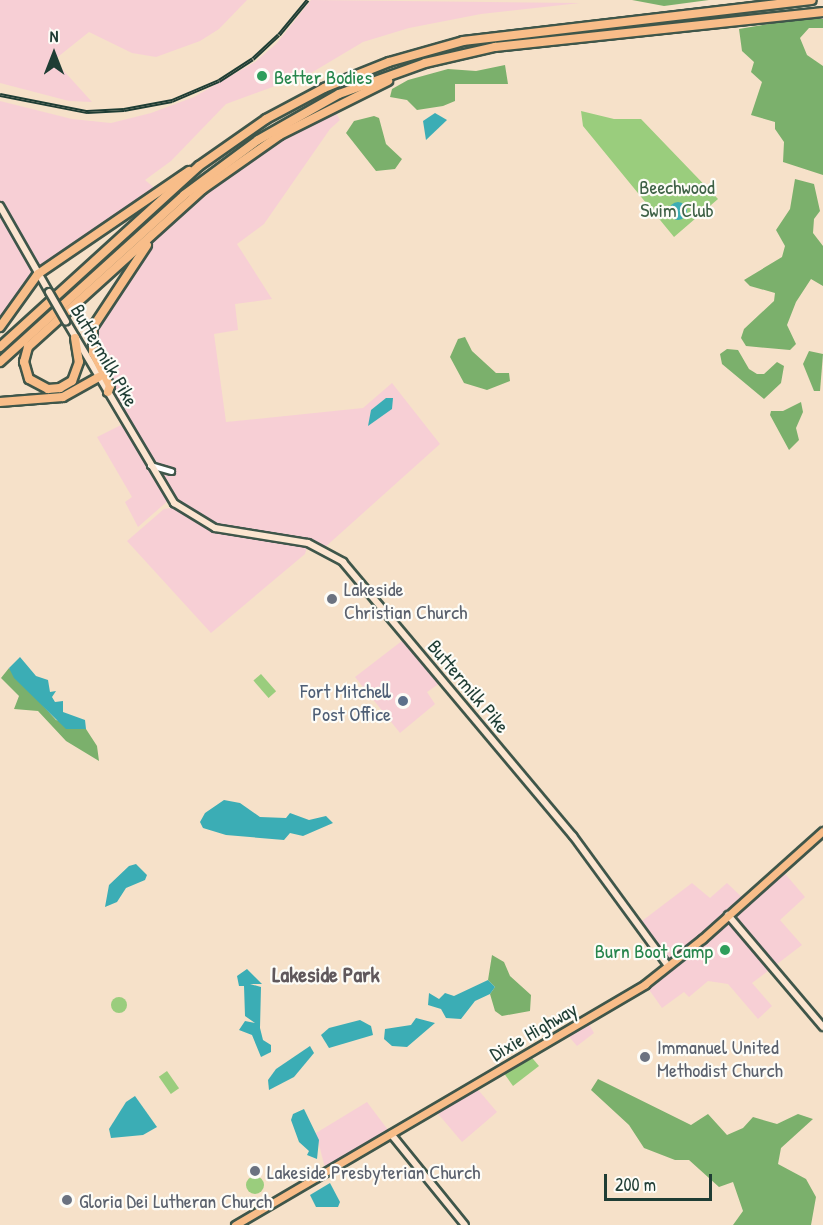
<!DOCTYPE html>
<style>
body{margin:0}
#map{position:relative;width:823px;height:1225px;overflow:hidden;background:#f6e1c9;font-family:"Patrick Hand",sans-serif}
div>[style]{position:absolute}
.built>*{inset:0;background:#f7cfd5}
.green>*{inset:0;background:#9acd7d;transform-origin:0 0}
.round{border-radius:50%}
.forest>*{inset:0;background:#7bb06c}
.water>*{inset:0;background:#3badb5}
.roads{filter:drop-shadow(2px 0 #3f564a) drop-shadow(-2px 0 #3f564a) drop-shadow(0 2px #3f564a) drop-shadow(0 -2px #3f564a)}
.tertiary>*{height:5px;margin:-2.5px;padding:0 2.5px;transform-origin:2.5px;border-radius:2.5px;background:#fff}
.secondary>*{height:6px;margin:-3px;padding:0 3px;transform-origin:3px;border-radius:3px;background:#fce5d0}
.primary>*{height:7px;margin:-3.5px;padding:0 3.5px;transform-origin:3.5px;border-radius:3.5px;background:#f8bd89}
.motorway>*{height:8px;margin:-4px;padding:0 4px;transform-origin:4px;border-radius:4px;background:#f8bd89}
.rail>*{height:4px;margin-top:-2px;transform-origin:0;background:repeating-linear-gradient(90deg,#fdfcf7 0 4.5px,#1f3d34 0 9px);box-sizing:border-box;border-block:2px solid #1f3d34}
.bridges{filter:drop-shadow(2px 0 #3f564a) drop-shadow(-2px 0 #3f564a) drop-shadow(0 2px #3f564a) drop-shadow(0 -2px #3f564a)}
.secondary-bridge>*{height:6px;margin:-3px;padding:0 3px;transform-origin:3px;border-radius:3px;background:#fce5d0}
.dots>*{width:16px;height:16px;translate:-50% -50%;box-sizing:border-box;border:3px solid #fdfcf7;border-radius:50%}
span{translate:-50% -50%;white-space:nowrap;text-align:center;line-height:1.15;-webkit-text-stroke:4.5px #fdfcf7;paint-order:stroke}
.leisure-label{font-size:20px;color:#27864d}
.left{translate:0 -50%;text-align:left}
.right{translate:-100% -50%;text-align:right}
.park-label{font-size:20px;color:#3e6146}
.street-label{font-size:20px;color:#1f3d34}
.worship-label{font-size:20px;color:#5b616d}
.service-label{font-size:20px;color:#4e5e75}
.quarter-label{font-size:22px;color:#60585c;font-weight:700}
.north{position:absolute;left:24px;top:24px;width:60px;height:60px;-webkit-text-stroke:4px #fdfcf7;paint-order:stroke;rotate:0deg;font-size:16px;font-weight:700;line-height:24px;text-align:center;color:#1f3d34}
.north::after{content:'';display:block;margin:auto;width:21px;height:27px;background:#1f3d34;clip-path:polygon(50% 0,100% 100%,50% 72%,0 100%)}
.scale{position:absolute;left:604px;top:1174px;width:108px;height:27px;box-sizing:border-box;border:3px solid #1f3d34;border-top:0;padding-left:8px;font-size:18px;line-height:21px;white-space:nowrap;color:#1f3d34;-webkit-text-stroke:4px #fdfcf7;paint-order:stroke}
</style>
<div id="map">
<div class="built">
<i style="clip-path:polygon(0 0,247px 0,219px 29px,200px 41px,156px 57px,132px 53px,89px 32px,54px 60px,92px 102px,69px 101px,0 83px)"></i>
<i style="clip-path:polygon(311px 0,580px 3px,481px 14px,409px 28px,363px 42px,311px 73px,226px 104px,171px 161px,145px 180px,157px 190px,38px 274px,0 327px,0 101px,72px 119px,111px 123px,151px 113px,194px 97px,255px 62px,277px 43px)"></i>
<i style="clip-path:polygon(332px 106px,340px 120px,330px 129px,264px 224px,237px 244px,272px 299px,235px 304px,238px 330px,214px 334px,226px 422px,363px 408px,392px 383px,440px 444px,323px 549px,308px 543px,305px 554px,211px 633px,127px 541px,164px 509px,177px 507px,170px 499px,138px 527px,125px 502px,132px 497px,97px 437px,125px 423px,97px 363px,92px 333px,130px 266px,153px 238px,230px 170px)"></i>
<i style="clip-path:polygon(407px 637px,443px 681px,427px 692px,435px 704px,400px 733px,355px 677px)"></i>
<i style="clip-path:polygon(781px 869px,805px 897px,780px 920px,802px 945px,752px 983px,772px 1006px,758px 1019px,728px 984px,708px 981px,689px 997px,684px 992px,662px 1008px,645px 984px,668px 966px,638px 924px,692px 883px,710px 898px,727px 883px,745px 900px)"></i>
<i style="clip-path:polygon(586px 1019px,594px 1033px,577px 1046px,565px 1032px)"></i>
<i style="clip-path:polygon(474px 1085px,497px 1112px,462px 1142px,434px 1109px)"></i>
<i style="clip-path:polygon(367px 1102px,391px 1134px,326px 1172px,316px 1133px)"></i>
</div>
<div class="green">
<i style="clip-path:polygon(581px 111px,614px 119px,641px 119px,718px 199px,674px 237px,583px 126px)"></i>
<i style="left:261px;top:674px;width:23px;height:10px;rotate:49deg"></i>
<i class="round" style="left:111px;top:997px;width:16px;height:16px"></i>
<i style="clip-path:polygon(528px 1053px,539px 1066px,513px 1086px,501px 1069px)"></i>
<i style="left:167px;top:1071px;width:21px;height:10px;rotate:55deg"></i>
<i class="round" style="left:246px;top:1176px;width:18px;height:18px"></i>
</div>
<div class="forest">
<i style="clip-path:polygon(632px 0,709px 0,664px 6px)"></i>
<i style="clip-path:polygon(804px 18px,823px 19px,823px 28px,809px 28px,800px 38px,807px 55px,823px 66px,823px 175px,783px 162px,784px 142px,775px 129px,775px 122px,751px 115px,762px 82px,751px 72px,754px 62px,742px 51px,739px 29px)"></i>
<i style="clip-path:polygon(505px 65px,508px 84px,455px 84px,455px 101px,443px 106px,417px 110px,407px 100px,390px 97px,392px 89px,408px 80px,448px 69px,476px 71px)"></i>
<i style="clip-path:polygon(374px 116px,379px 118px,386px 144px,402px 159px,395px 169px,376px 171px,346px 133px,354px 121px)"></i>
<i style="clip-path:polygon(795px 179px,814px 184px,820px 211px,814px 219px,813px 233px,823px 246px,823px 286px,811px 279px,796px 302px,787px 325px,796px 344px,790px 350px,746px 346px,741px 338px,744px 329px,774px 301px,775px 293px,750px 286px,744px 280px,782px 257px,785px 246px,776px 230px,790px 209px)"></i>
<i style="clip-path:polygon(465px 337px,472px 351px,496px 373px,509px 373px,510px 381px,487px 390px,464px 383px,450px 357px,458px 339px)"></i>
<i style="clip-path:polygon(727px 349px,738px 350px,749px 369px,757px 374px,764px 374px,777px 362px,784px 366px,781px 383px,764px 399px,722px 364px,720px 354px)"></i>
<i style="clip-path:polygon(809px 351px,823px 354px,820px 391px,814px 391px,803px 364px)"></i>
<i style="clip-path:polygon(801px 402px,803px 412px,796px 428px,799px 440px,789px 450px,770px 415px,771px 411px,783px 411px)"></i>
<i style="clip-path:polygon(9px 668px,56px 720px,86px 729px,97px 746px,99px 761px,66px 741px,38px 711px,14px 709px,19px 696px,1px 678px)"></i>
<i style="clip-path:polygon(492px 955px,504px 962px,510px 976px,531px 995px,530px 1011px,502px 1016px,495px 1011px,490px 994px,495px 987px,488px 980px)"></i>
<i style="clip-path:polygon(598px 1079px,691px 1125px,708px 1114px,727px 1135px,743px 1128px,753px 1117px,777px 1124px,798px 1114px,813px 1119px,781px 1148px,778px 1164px,806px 1179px,816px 1197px,811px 1225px,733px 1225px,743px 1211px,733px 1182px,719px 1187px,689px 1160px,675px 1160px,644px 1148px,629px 1125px,591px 1090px)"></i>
</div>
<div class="water">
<i style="clip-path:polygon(435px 113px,447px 120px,426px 140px,423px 121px)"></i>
<i class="round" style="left:669px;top:202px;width:18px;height:18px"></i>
<i style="clip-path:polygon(386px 398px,393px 398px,392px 409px,368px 426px,371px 410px)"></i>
<i style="clip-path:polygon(20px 657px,36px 676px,48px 680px,50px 692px,56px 691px,52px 697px,55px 702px,63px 701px,63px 712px,85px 720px,86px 729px,66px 729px,14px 678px,9px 668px)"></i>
<i style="clip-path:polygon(224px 800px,240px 803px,260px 817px,286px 818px,290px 813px,309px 820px,326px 816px,333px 823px,303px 836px,290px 833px,284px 840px,226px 835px,203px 828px,200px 822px,205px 813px)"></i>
<i style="clip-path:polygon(136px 864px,147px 875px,145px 880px,126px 888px,117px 902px,105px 907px,109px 885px,129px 866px)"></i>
<i style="clip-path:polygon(247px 969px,262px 984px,250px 984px,261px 987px,260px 1028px,263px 1040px,271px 1045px,271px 1052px,261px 1057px,252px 1035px,239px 1030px,245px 1021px,255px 1023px,245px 1016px,244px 986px,239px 986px,237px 976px)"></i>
<i style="clip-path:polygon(488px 980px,495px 987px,490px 994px,475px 1001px,461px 1019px,446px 1018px,441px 1009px,428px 1005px,429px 993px,439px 999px,445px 993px,454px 996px)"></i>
<i style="clip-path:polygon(416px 1018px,435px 1023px,407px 1047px,392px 1046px,384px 1039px,385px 1029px,411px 1025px)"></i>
<i style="clip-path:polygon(360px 1020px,371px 1026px,373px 1035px,329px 1048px,321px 1035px,329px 1028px)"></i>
<i style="clip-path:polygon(310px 1046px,314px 1053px,294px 1077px,269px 1090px,268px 1080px,276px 1069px)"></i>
<i style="clip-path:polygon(135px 1096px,157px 1127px,143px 1135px,111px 1138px,109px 1129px,126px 1102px)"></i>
<i style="clip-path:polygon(304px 1109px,319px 1140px,317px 1159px,307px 1155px,309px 1151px,299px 1142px,291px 1120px,293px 1114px)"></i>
<i style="clip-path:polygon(330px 1183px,340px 1202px,338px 1207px,316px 1207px,310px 1195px)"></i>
</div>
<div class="roads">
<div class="tertiary">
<i style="left:150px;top:465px;width:22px;rotate:16deg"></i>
</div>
<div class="secondary">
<i style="left:0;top:206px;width:99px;rotate:60.3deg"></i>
<i style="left:66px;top:321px;width:212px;rotate:59.3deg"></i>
<i style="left:174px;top:503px;width:48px;rotate:31.4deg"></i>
<i style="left:215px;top:528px;width:94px;rotate:9.2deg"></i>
<i style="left:308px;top:543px;width:40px;rotate:28deg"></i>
<i style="left:343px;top:562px;width:358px;rotate:50deg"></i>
<i style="left:573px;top:836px;width:161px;rotate:53.8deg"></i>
<i style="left:728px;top:915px;width:147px;rotate:49.7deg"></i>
<i style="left:391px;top:1134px;width:117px;rotate:50.9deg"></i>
</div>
<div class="primary">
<i style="left:235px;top:1225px;width:476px;rotate:-30.4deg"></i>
<i style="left:645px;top:984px;width:73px;rotate:-38.3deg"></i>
<i style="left:702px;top:939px;width:162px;rotate:-41.8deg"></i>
</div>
<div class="motorway">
<i style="left:0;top:327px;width:65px;rotate:-54.4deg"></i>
<i style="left:38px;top:274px;width:183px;rotate:-34.3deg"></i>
<i style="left:75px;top:338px;width:24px;rotate:81deg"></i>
<i style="left:79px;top:362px;width:20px;rotate:110deg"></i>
<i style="left:72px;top:381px;width:14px;rotate:150deg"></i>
<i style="left:60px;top:388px;width:12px;rotate:175deg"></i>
<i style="left:48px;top:389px;width:21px;rotate:-152deg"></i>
<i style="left:29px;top:379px;width:18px;rotate:-106deg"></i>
<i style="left:24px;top:362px;width:16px;rotate:-75deg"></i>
<i style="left:28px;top:347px;width:236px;rotate:-42.1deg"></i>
<i style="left:203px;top:189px;width:94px;rotate:-35deg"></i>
<i style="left:280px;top:135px;width:121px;rotate:-26.6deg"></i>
<i style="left:0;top:347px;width:269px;rotate:-42.3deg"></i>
<i style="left:199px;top:166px;width:82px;rotate:-35deg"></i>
<i style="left:266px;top:119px;width:66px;rotate:-28.1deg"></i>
<i style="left:324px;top:88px;width:70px;rotate:-21.8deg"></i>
<i style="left:389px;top:62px;width:77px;rotate:-15.8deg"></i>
<i style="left:463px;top:41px;width:351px;rotate:-6.7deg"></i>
<i style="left:0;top:362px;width:248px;rotate:-42.2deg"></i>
<i style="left:184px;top:195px;width:92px;rotate:-36.6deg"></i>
<i style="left:258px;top:140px;width:93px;rotate:-29.6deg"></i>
<i style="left:339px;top:94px;width:91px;rotate:-19.8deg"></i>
<i style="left:425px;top:63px;width:72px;rotate:-12.9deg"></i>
<i style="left:495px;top:47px;width:330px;rotate:-6.1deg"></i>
<i style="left:108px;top:392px;width:6px;rotate:-72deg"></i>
<i style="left:110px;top:386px;width:37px;rotate:-117deg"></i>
<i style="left:93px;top:353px;width:26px;rotate:-90deg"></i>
<i style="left:93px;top:327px;width:98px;rotate:-56.6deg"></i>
<i style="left:0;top:402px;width:63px;rotate:-4.5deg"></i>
<i style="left:63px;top:397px;width:41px;rotate:-29.1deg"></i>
</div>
</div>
<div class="rail">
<i style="left:0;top:95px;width:89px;rotate:11.1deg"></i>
<i style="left:87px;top:112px;width:37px;rotate:-3deg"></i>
<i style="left:124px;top:110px;width:49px;rotate:-10.6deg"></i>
<i style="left:172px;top:101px;width:51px;rotate:-23.1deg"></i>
<i style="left:219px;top:81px;width:40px;rotate:-32.9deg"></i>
<i style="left:253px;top:59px;width:35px;rotate:-43deg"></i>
<i style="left:279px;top:35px;width:45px;rotate:-50.4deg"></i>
</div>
<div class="bridges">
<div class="secondary-bridge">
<i style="left:49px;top:292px;width:34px;rotate:60deg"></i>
</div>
</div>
<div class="dots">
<i style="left:262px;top:76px;background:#2e9e5b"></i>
<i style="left:332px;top:599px;background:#6b7280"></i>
<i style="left:403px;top:701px;background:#5c6f8a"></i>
<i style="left:725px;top:950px;background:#2e9e5b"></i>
<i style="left:645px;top:1057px;background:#6b7280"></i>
<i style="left:255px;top:1171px;background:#6b7280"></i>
<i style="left:67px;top:1200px;background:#6b7280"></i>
</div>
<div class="leisure-label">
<span class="left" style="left:274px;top:76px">Better Bodies</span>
<span class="right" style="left:713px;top:950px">Burn Boot Camp</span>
</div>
<div class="park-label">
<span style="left:677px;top:198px">Beechwood<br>Swim Club</span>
</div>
<div class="street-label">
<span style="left:105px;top:355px;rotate:60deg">Buttermilk Pike</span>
<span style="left:469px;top:686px;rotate:50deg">Buttermilk Pike</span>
<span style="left:533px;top:1031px;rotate:-30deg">Dixie Highway</span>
</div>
<div class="worship-label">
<span class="left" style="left:344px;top:600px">Lakeside<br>Christian Church</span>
<span class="left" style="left:657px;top:1058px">Immanuel United<br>Methodist Church</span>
<span class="left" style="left:267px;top:1171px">Lakeside Presbyterian Church</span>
<span class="left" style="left:79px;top:1200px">Gloria Dei Lutheran Church</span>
</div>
<div class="service-label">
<span class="right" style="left:391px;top:702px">Fort Mitchell<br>Post Office</span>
</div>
<div class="quarter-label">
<span style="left:326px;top:975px">Lakeside Park</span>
</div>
<div class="north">N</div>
<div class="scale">200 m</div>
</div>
